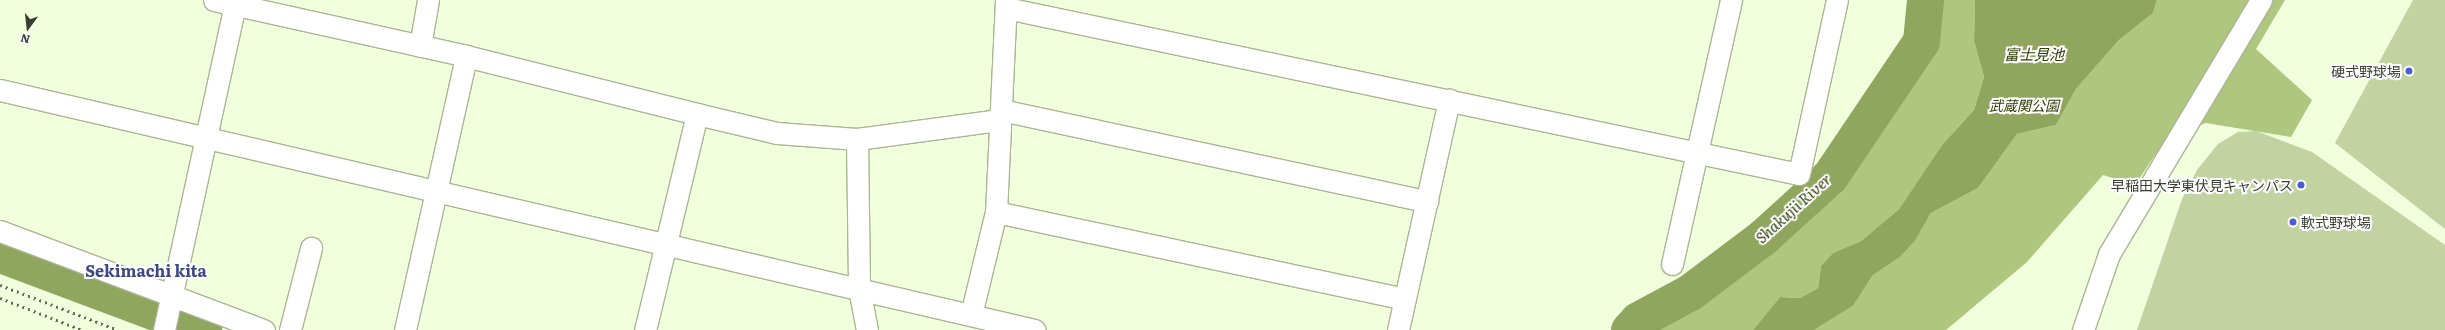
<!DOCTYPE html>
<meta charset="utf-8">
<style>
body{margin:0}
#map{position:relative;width:2445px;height:330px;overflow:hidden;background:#f2ffdc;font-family:Literata,"Noto Sans JP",serif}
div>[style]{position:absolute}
.green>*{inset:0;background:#c2d3a1}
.forest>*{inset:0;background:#aec67e}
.water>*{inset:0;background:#90a65f}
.river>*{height:37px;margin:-18.5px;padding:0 18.5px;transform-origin:18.5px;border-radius:18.5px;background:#90a65f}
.roads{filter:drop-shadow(1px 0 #aab594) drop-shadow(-1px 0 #aab594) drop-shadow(0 1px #aab594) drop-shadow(0 -1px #aab594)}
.minor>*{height:21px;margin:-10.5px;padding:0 10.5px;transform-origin:10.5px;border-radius:10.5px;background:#fff}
.rail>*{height:3px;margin-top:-1.5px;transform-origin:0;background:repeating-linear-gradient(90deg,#646b59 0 2px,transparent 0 6px)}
.dots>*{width:11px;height:11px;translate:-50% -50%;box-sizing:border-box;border:2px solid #fff;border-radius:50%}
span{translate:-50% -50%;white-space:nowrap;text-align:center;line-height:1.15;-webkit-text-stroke:4px #fff;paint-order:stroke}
.poi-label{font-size:14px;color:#393e31}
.right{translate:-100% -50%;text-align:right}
.left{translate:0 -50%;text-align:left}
.park-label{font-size:14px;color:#2f3c05;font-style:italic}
.water-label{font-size:15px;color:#2f3d06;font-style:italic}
.quarter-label{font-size:16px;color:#3c4783;font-weight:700}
.north{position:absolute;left:8px;top:8px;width:40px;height:40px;-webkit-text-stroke:3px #fff;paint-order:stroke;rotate:195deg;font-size:11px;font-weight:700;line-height:16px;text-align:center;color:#393e31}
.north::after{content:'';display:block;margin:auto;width:14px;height:18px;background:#393e31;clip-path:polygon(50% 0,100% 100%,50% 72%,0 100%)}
</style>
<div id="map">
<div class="green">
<i style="clip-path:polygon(2413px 0,2445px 0,2445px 229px,2335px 143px)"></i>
<i style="clip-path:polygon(2256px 131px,2312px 152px,2445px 245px,2445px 330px,2137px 330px,2182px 199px,2197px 170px,2218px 144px,2238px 132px)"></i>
</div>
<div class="forest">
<i style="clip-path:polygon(1932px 0,1975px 0,1974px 41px,1984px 77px,1974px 110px,1942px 145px,1899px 209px,1861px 241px,1833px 253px,1821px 266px,1818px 288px,1800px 298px,1780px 297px,1753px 330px,1641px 330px,1682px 304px,1829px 189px,1924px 48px)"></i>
<i style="clip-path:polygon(2157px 0,2285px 0,2256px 49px,2312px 100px,2291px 137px,2206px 123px,2167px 137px,2135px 185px,2103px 175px,2027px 262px,1946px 330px,1814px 330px,1853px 306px,1873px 275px,1900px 257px,1915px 241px,1931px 213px,1978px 188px,2017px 134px,2056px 125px,2076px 89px,2119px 40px,2153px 13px)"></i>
</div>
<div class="water">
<i style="clip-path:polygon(1975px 0,2157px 0,2153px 13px,2119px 40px,2076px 89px,2056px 125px,2017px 134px,1978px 188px,1931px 213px,1915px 241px,1900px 257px,1873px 275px,1853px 306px,1814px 330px,1753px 330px,1780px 297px,1800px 298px,1818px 288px,1821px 266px,1833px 253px,1861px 241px,1899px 209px,1942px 145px,1974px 110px,1984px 77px,1974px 41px)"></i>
</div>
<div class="river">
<i style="left:0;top:254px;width:217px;rotate:20.5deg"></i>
<i style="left:1629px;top:330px;width:13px;rotate:-48deg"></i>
<i style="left:1638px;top:320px;width:59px;rotate:-28.3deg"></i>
<i style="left:1690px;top:292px;width:91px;rotate:-37deg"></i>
<i style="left:1763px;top:237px;width:91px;rotate:-42.3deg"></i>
<i style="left:1830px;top:176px;width:163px;rotate:-56deg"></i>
<i style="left:1921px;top:41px;width:41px;rotate:-84.4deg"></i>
</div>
<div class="roads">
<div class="minor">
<i style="left:214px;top:0;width:258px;rotate:12.5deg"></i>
<i style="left:466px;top:56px;width:238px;rotate:14.1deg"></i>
<i style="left:697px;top:114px;width:222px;rotate:103.5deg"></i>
<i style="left:1006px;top:8px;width:810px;rotate:11.82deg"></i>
<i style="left:1799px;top:174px;width:178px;rotate:-77.7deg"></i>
<i style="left:420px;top:46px;width:47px;rotate:-80.1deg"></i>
<i style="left:0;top:90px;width:1062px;rotate:13.06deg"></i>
<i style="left:1001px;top:110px;width:436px;rotate:12.1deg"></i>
<i style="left:697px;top:114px;width:82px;rotate:13.4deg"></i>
<i style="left:777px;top:133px;width:80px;rotate:4.3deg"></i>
<i style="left:857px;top:139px;width:144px;rotate:-7.6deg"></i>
<i style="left:857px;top:139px;width:149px;rotate:89.2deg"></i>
<i style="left:859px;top:288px;width:43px;rotate:79.2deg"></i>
<i style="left:996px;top:212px;width:417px;rotate:12deg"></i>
<i style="left:0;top:231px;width:282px;rotate:20.6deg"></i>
<i style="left:1672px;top:264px;width:271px;rotate:-77.4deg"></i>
<i style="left:971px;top:315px;width:106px;rotate:-76.4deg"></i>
<i style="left:996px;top:212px;width:212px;rotate:-87.3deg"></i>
<i style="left:164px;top:330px;width:338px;rotate:-77.7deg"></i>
<i style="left:290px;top:330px;width:85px;rotate:-75.6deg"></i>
<i style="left:405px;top:330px;width:281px;rotate:-77.4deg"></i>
<i style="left:1398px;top:330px;width:236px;rotate:-77.5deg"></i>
<i style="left:2083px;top:330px;width:80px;rotate:-71.1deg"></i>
<i style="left:2109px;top:254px;width:296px;rotate:-59.1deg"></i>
</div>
</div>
<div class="rail">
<i style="left:0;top:285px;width:126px;rotate:20.9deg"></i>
<i style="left:0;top:298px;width:88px;rotate:21.3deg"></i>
</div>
<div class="dots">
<i style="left:2409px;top:71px;background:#4d5cd1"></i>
<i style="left:2301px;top:185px;background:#4d5cd1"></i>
<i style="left:2293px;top:222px;background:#4d5cd1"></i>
</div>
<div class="poi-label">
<span class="right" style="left:2401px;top:71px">硬式野球場</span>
<span class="right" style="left:2293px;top:185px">早稲田大学東伏見キャンパス</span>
<span class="left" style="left:2301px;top:222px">軟式野球場</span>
</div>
<div class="park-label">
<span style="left:2024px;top:105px">武蔵関公園</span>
</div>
<div class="water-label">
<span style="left:2034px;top:54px">富士見池</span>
<span style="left:1793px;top:208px;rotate:-42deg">Shakujii River</span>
</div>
<div class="quarter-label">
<span style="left:146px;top:270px">Sekimachi kita</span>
</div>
<div class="north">N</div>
</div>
